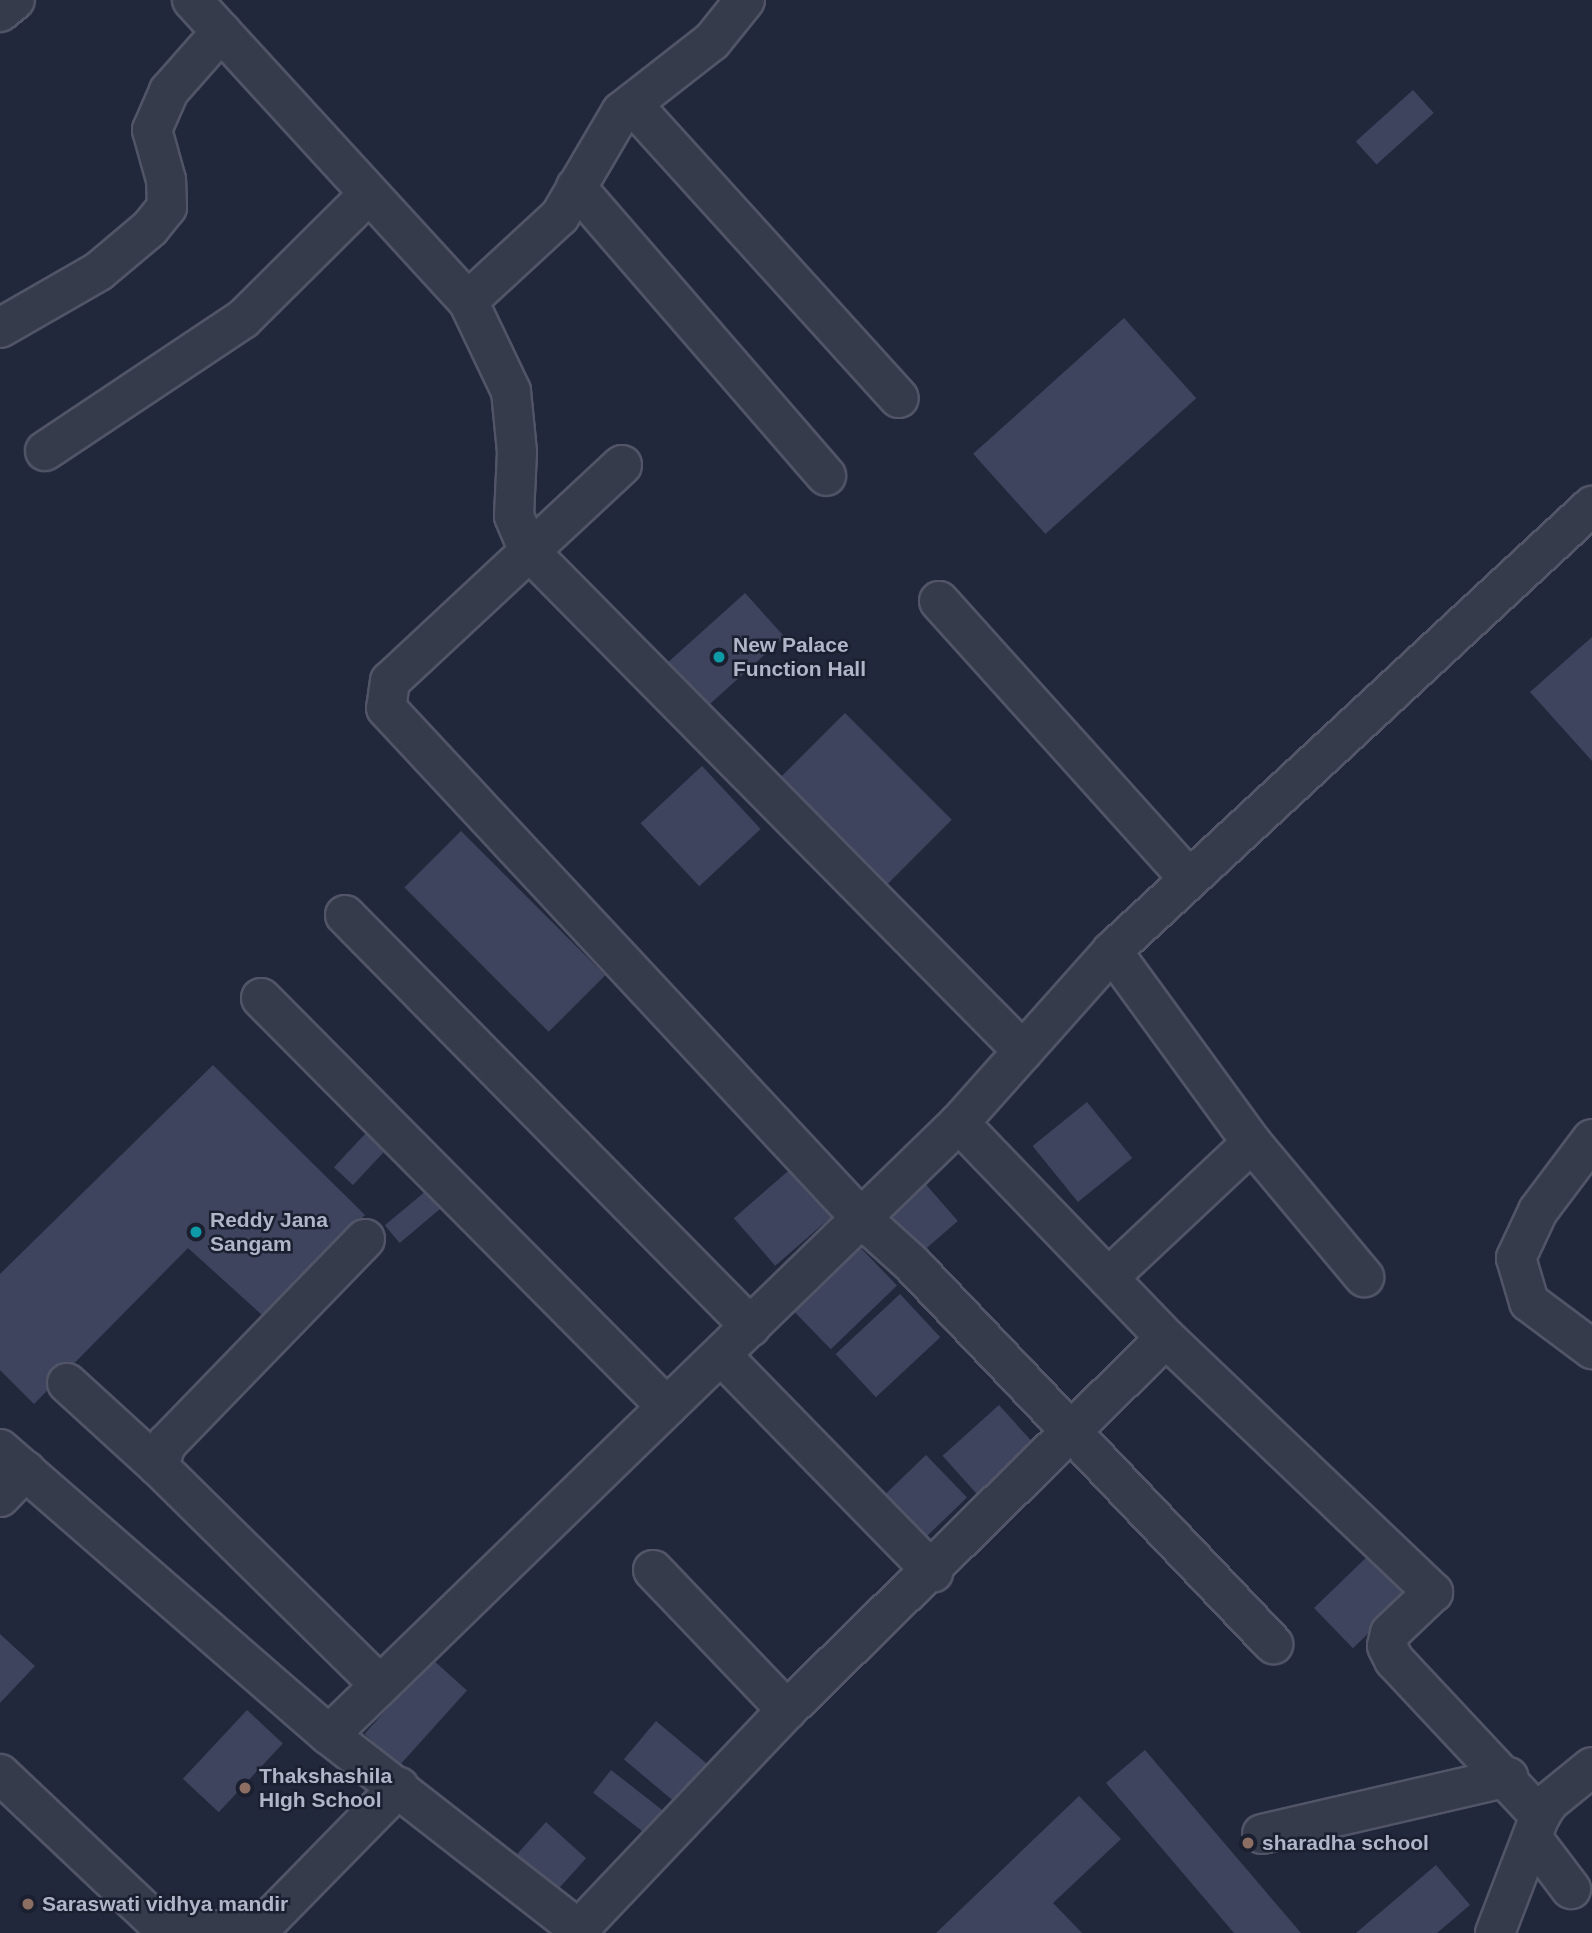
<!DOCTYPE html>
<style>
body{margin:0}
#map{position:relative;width:1592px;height:1933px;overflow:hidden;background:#22283c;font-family:Arial,sans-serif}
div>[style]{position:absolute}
.building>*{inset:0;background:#3e445d;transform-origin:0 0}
.roads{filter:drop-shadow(2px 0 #515567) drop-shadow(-2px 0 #515567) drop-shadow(0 2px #515567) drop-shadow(0 -2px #515567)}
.minor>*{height:38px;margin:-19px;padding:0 19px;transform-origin:19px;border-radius:19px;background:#363b4c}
.dots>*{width:19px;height:19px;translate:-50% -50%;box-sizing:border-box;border:4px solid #1b2031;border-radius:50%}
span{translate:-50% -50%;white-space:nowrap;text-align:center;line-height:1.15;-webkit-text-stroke:5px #1b2031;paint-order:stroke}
.poi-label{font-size:21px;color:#b1b5c8;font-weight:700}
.left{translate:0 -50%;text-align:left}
</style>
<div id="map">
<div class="building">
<i style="left:1413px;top:90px;width:31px;height:77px;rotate:48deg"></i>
<i style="left:1124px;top:318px;width:108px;height:203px;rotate:48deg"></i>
<i style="left:745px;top:593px;width:59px;height:126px;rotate:48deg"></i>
<i style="clip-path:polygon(1592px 637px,1592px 761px,1530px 692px)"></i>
<i style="left:845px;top:713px;width:151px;height:114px;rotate:45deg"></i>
<i style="left:702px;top:766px;width:86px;height:84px;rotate:47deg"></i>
<i style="left:461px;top:831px;width:204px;height:80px;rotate:45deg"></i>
<i style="clip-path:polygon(213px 1065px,365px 1215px,262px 1315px,188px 1248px,34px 1404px,0 1370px,0 1274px)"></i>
<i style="left:1087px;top:1102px;width:72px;height:70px;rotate:51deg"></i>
<i style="left:366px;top:1133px;width:26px;height:47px;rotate:43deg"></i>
<i style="left:795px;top:1165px;width:63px;height:81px;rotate:49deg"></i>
<i style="left:923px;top:1181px;width:53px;height:64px;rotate:49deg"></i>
<i style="left:427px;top:1190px;width:23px;height:55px;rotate:50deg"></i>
<i style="left:856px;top:1243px;width:59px;height:92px;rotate:46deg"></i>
<i style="left:900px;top:1294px;width:59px;height:88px;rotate:47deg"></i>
<i style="left:999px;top:1405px;width:59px;height:76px;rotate:48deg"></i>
<i style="left:926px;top:1455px;width:59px;height:66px;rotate:46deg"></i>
<i style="left:1373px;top:1551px;width:56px;height:82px;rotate:46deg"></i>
<i style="clip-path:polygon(0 1634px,35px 1666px,0 1703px)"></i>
<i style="left:432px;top:1659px;width:47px;height:101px;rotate:42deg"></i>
<i style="left:247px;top:1710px;width:49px;height:94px;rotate:43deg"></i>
<i style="left:656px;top:1721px;width:68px;height:50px;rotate:40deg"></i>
<i style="clip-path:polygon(1145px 1750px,1301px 1933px,1234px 1933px,1106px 1783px)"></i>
<i style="left:611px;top:1770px;width:73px;height:29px;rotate:38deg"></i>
<i style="clip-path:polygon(1079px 1796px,1121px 1839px,1053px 1903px,1082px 1933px,936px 1933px)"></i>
<i style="left:546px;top:1822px;width:54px;height:49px;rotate:42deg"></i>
<i style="clip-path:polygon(1436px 1865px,1470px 1905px,1437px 1933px,1356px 1933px)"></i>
</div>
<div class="roads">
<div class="minor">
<i style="left:192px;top:0;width:408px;rotate:47.5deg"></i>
<i style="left:745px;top:0;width:53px;rotate:128.8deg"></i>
<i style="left:712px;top:41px;width:115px;rotate:142deg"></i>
<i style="left:621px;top:112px;width:121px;rotate:120.4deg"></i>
<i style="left:560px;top:216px;width:125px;rotate:137.3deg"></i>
<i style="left:468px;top:301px;width:100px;rotate:64.5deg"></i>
<i style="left:511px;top:391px;width:61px;rotate:84.4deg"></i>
<i style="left:517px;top:452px;width:64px;rotate:92.7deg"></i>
<i style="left:514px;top:516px;width:38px;rotate:67deg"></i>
<i style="left:529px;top:551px;width:703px;rotate:45.35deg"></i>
<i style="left:0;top:12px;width:19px;rotate:-39deg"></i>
<i style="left:632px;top:104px;width:397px;rotate:47.8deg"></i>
<i style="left:576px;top:187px;width:382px;rotate:49.1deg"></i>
<i style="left:0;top:328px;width:114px;rotate:-29.9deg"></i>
<i style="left:99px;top:271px;width:67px;rotate:-40.1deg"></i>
<i style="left:150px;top:228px;width:27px;rotate:-51deg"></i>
<i style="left:167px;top:207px;width:27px;rotate:-92deg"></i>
<i style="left:166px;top:180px;width:52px;rotate:-105.6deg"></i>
<i style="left:152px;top:130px;width:43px;rotate:-66.4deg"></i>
<i style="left:169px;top:91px;width:79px;rotate:-48.6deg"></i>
<i style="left:45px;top:451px;width:238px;rotate:-33.7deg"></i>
<i style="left:243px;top:319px;width:175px;rotate:-44.8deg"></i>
<i style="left:622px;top:465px;width:317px;rotate:137deg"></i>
<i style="left:390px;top:681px;width:27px;rotate:98deg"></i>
<i style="left:386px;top:708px;width:694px;rotate:47.04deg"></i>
<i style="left:859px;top:1216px;width:70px;rotate:42.1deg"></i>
<i style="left:911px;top:1263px;width:526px;rotate:46.46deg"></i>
<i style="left:939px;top:601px;width:374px;rotate:48deg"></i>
<i style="left:345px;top:915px;width:578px;rotate:45.42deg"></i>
<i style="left:1112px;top:951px;width:238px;rotate:53.9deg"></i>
<i style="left:1252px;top:1143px;width:175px;rotate:50.1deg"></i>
<i style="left:261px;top:998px;width:576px;rotate:45.21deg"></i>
<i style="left:959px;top:1123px;width:298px;rotate:46.1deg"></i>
<i style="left:1166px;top:1338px;width:369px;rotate:43.6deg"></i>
<i style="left:1433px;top:1592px;width:59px;rotate:136.4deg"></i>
<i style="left:1390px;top:1633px;width:13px;rotate:103deg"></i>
<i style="left:1387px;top:1646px;width:16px;rotate:63deg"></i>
<i style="left:1394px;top:1660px;width:214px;rotate:46.9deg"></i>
<i style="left:1592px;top:1139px;width:90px;rotate:126.9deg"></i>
<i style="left:1538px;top:1211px;width:52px;rotate:115.1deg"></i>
<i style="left:1516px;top:1258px;width:46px;rotate:73.5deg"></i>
<i style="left:1529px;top:1302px;width:79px;rotate:36.7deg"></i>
<i style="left:365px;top:1239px;width:284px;rotate:134.1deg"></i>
<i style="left:167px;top:1443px;width:25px;rotate:111deg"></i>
<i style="left:158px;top:1466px;width:310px;rotate:44.6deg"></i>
<i style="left:1108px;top:1278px;width:197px;rotate:-43.2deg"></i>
<i style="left:723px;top:1357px;width:301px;rotate:45.7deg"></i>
<i style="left:67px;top:1383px;width:123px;rotate:42.4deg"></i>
<i style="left:0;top:1449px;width:436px;rotate:41deg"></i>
<i style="left:329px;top:1735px;width:322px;rotate:37.9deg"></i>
<i style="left:0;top:1497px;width:37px;rotate:-46deg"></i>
<i style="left:653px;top:1570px;width:194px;rotate:46.3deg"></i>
<i style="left:329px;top:1735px;width:878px;rotate:-44.17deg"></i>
<i style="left:959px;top:1123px;width:230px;rotate:-48.3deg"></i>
<i style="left:1112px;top:951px;width:655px;rotate:-42.83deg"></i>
<i style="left:0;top:1774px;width:224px;rotate:43.4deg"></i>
<i style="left:163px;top:1928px;width:94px;rotate:2.4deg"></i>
<i style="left:257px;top:1932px;width:203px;rotate:-45.6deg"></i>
<i style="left:1262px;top:1834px;width:253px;rotate:-13deg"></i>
<i style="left:1533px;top:1839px;width:63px;rotate:52.8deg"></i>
<i style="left:579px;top:1929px;width:302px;rotate:-46.5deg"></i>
<i style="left:787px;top:1710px;width:531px;rotate:-44.47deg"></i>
<i style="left:1495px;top:1933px;width:125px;rotate:-69deg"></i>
<i style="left:1540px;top:1816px;width:17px;rotate:-57deg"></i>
<i style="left:1549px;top:1802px;width:55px;rotate:-39.1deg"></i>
</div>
</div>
<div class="dots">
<i style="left:719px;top:657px;background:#0f9aa8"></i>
<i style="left:196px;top:1232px;background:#0f9aa8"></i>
<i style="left:245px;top:1788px;background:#8d6e63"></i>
<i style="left:1248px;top:1843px;background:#8d6e63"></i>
<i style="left:28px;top:1904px;background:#8d6e63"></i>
</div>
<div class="poi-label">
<span class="left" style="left:733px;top:657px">New Palace<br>Function Hall</span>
<span class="left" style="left:210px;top:1232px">Reddy Jana<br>Sangam</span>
<span class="left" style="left:259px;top:1788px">Thakshashila<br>HIgh School</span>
<span class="left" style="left:1262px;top:1843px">sharadha school</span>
<span class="left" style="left:42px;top:1904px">Saraswati vidhya mandir</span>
</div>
</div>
